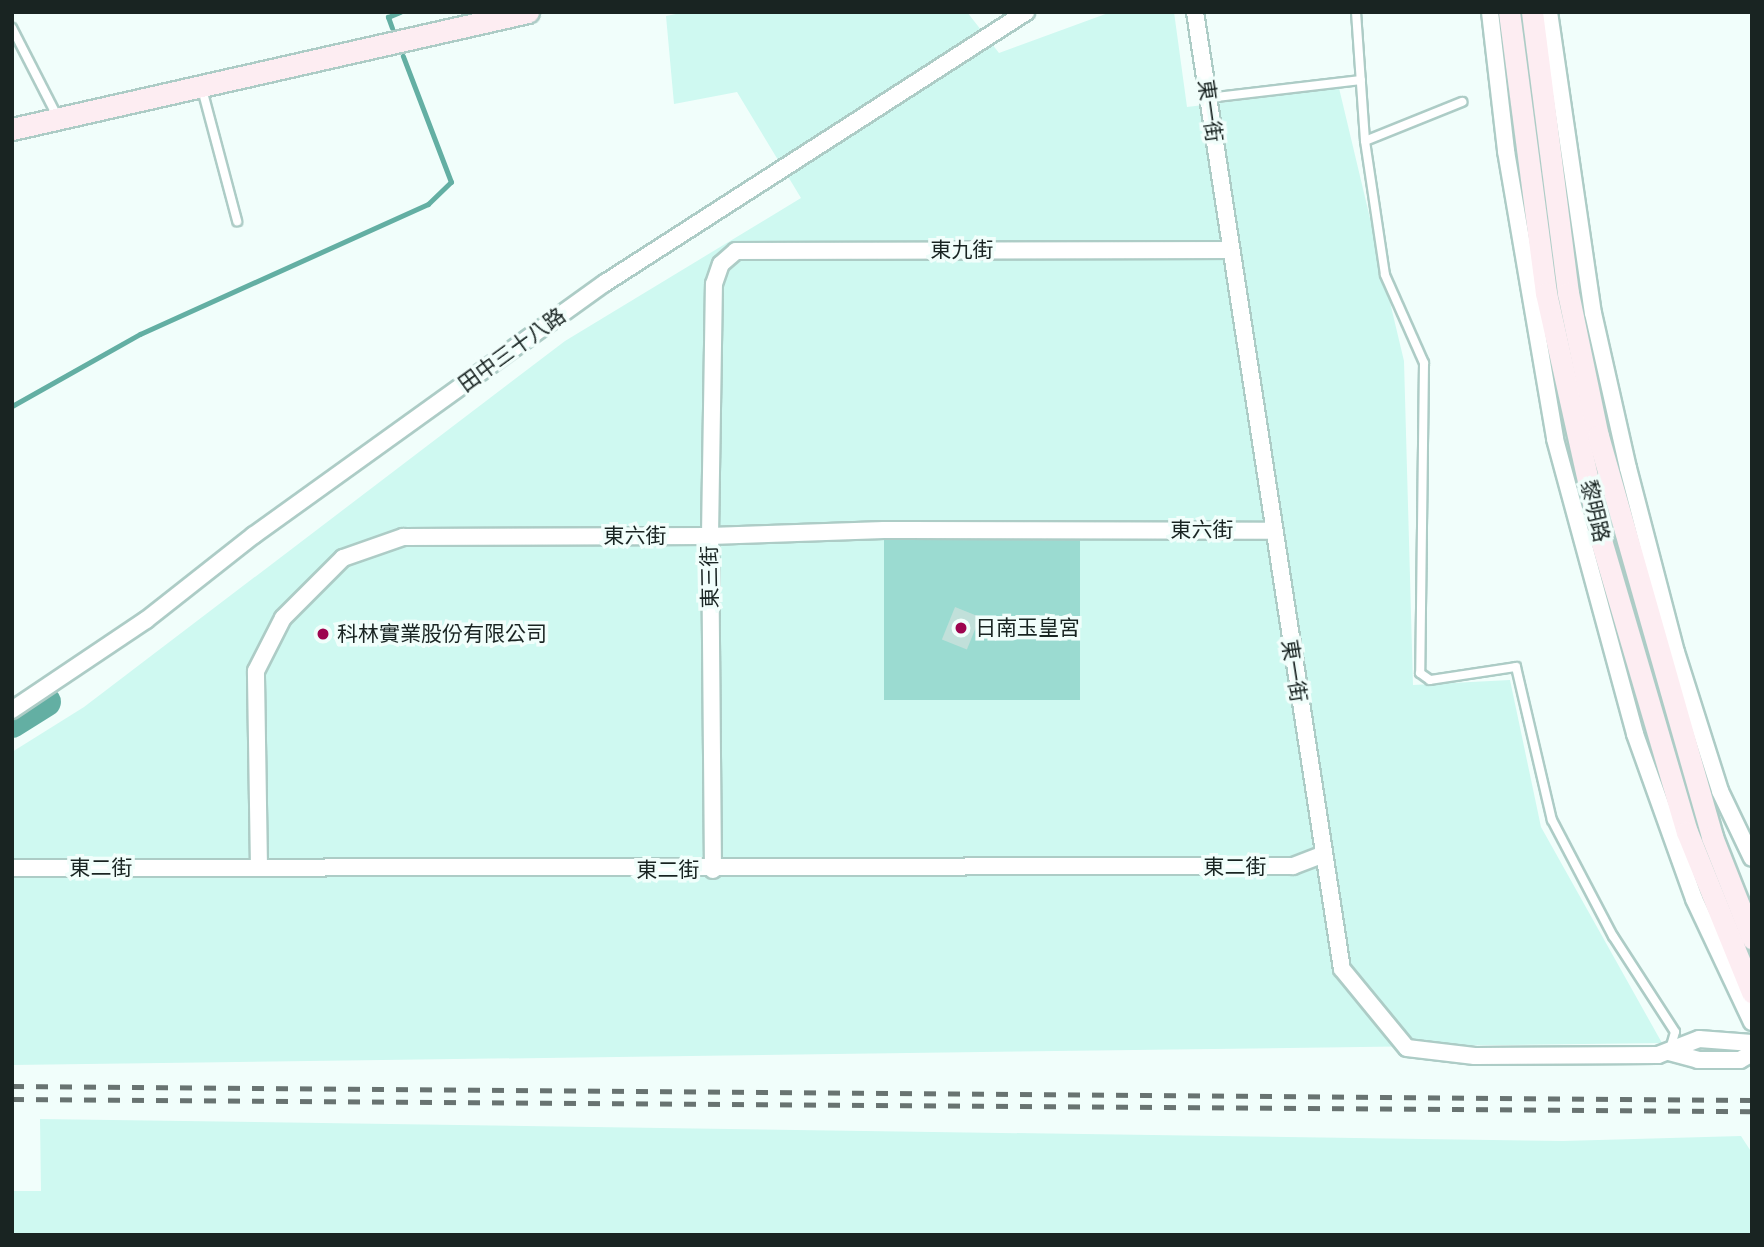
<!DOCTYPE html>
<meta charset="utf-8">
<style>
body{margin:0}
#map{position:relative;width:1764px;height:1247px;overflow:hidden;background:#f1fefb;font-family:"Archivo Narrow","Noto Sans TC",sans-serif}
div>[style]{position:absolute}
.built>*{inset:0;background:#cff9f1}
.green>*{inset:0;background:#9bdbd1;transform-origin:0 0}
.stream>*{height:5px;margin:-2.5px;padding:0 2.5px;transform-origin:2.5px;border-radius:2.5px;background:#63afa3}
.river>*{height:30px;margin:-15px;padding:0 15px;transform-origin:15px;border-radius:15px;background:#63afa3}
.building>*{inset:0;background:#c1e0da;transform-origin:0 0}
.roads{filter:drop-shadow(2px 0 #adccc6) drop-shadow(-2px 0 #adccc6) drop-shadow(0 2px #adccc6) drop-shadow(0 -2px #adccc6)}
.lane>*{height:8px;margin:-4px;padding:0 4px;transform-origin:4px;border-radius:4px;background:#fff}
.street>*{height:16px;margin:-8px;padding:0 8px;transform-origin:8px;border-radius:8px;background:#fff}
.secondary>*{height:21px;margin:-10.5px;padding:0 10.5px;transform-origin:10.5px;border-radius:10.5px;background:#fdedf2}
.rail>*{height:5px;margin-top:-2.5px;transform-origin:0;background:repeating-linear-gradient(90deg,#687371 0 12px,transparent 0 24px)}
.dots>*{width:19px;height:19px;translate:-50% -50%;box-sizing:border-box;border:4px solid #f1fefb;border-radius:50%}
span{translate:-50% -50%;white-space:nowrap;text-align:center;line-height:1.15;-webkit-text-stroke:7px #f1fefb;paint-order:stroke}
.street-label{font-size:21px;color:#192422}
.poi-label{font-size:21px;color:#192422}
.left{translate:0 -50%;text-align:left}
.frame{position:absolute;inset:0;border:14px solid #192422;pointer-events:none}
</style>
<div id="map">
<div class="built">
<i style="clip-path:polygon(686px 12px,967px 12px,999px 53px,1111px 12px,1174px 12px,1187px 107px,1339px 88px,1404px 361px,1413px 685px,1510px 680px,1541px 827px,1662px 1043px,12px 1065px,12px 752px,84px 707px,565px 341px,801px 198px,737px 92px,674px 104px,666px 16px)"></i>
<i style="clip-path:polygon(40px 1119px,1563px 1141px,1741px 1136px,1752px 1153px,1752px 1235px,12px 1235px,12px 1191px,41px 1191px)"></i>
</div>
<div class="green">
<i style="left:884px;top:530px;width:196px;height:170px"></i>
</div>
<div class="stream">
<i style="left:392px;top:28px;width:12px;rotate:-110deg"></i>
<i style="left:388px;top:17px;width:13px;rotate:-23deg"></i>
<i style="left:12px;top:406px;width:147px;rotate:-29.4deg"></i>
<i style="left:140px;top:334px;width:316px;rotate:-24.3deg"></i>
<i style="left:428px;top:204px;width:32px;rotate:-44deg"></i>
<i style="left:451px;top:182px;width:135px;rotate:-110.9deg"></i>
</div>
<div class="river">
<i style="left:12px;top:723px;width:40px;rotate:-32deg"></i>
</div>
<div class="building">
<i style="left:955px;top:607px;width:27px;height:35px;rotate:22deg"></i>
</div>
<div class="roads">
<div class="lane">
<i style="left:1356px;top:12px;width:129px;rotate:86deg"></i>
<i style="left:1365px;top:141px;width:135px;rotate:81.5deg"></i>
<i style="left:1385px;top:275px;width:96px;rotate:66.1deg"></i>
<i style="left:1424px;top:363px;width:310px;rotate:90.7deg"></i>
<i style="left:1420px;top:673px;width:12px;rotate:35deg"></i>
<i style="left:1430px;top:680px;width:87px;rotate:-8.6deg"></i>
<i style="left:1516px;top:667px;width:157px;rotate:76.8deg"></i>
<i style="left:1552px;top:820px;width:131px;rotate:62.3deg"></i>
<i style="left:1613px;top:936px;width:114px;rotate:57.1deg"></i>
<i style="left:1675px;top:1032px;width:18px;rotate:106deg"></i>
<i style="left:12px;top:28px;width:99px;rotate:62.9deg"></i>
<i style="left:202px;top:89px;width:137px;rotate:75.1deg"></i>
<i style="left:1208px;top:98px;width:154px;rotate:-6.7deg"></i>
<i style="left:1365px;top:141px;width:105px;rotate:-21.9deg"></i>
</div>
<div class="street">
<i style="left:1195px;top:12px;width:968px;rotate:81.27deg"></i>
<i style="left:1342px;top:969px;width:102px;rotate:50.6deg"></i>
<i style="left:1407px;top:1048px;width:68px;rotate:6.7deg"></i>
<i style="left:1475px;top:1056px;width:183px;rotate:-0.3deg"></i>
<i style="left:1658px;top:1055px;width:44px;rotate:-21.3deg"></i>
<i style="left:1699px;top:1039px;width:53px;rotate:4.3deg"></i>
<i style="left:1490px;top:12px;width:140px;rotate:83.4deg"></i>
<i style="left:1506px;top:151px;width:292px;rotate:80.3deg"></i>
<i style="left:1555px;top:439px;width:306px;rotate:74.8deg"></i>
<i style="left:1635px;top:734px;width:175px;rotate:70.3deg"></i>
<i style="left:1694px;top:899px;width:136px;rotate:64.8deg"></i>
<i style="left:1549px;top:12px;width:304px;rotate:81.7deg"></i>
<i style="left:1593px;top:313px;width:159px;rotate:77.3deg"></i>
<i style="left:1628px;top:468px;width:190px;rotate:75.4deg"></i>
<i style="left:1676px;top:652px;width:146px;rotate:72.4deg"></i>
<i style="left:1720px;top:791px;width:74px;rotate:64.5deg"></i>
<i style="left:12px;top:710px;width:161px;rotate:-33.9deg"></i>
<i style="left:146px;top:620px;width:137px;rotate:-38.2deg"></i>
<i style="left:254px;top:535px;width:432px;rotate:-35.7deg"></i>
<i style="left:605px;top:283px;width:501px;rotate:-32.77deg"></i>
<i style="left:12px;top:868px;width:1281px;rotate:-0.09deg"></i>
<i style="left:1293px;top:866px;width:31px;rotate:-21deg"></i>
<i style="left:259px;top:868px;width:197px;rotate:-90.9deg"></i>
<i style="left:256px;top:671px;width:59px;rotate:-63deg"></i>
<i style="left:283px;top:618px;width:85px;rotate:-45deg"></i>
<i style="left:343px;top:558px;width:64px;rotate:-19.3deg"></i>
<i style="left:403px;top:537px;width:307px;rotate:-0.2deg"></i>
<i style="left:710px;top:536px;width:174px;rotate:-2deg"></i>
<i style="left:884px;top:530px;width:389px;rotate:0.1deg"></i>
<i style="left:713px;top:870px;width:334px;rotate:-90.5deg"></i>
<i style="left:710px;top:536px;width:252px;rotate:-89.1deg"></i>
<i style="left:714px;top:284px;width:21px;rotate:-71deg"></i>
<i style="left:721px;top:264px;width:20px;rotate:-41deg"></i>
<i style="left:736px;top:251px;width:495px;rotate:-0.1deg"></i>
<i style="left:1669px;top:1052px;width:30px;rotate:15deg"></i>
<i style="left:1698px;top:1060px;width:42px"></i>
<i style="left:1740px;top:1060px;width:14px;rotate:-30deg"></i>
</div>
<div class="secondary">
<i style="left:1509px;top:12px;width:283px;rotate:82.5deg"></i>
<i style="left:1546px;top:293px;width:253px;rotate:77.4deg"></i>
<i style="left:1601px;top:540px;width:304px;rotate:73.6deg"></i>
<i style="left:1687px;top:832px;width:173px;rotate:67.9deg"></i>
<i style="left:1532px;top:12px;width:283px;rotate:82.7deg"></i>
<i style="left:1568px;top:293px;width:146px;rotate:78.2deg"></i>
<i style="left:1598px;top:436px;width:417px;rotate:74.1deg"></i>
<i style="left:1712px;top:837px;width:109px;rotate:68.4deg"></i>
<i style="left:12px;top:129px;width:529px;rotate:-12.78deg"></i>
</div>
</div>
<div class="rail">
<i style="left:12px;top:1086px;width:1740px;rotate:0.46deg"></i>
<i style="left:12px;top:1099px;width:1740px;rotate:0.4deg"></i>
</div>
<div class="dots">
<i style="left:961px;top:628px;background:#9d054f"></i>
<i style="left:323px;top:634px;background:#9d054f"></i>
</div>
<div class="street-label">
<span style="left:1210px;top:111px;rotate:82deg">東一街</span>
<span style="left:962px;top:250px">東九街</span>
<span style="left:512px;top:350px;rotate:-36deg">田中三十八路</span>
<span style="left:1595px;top:511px;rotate:77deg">黎明路</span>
<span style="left:1202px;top:530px">東六街</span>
<span style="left:635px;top:536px">東六街</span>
<span style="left:710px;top:577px;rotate:-91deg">東三街</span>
<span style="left:1294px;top:671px;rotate:81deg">東一街</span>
<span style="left:1235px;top:867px">東二街</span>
<span style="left:101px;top:868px">東二街</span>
<span style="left:668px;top:870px">東二街</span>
</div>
<div class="poi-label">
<span class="left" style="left:975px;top:628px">日南玉皇宮</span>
<span class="left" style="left:337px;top:634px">科林實業股份有限公司</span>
</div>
<div class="frame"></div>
</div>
